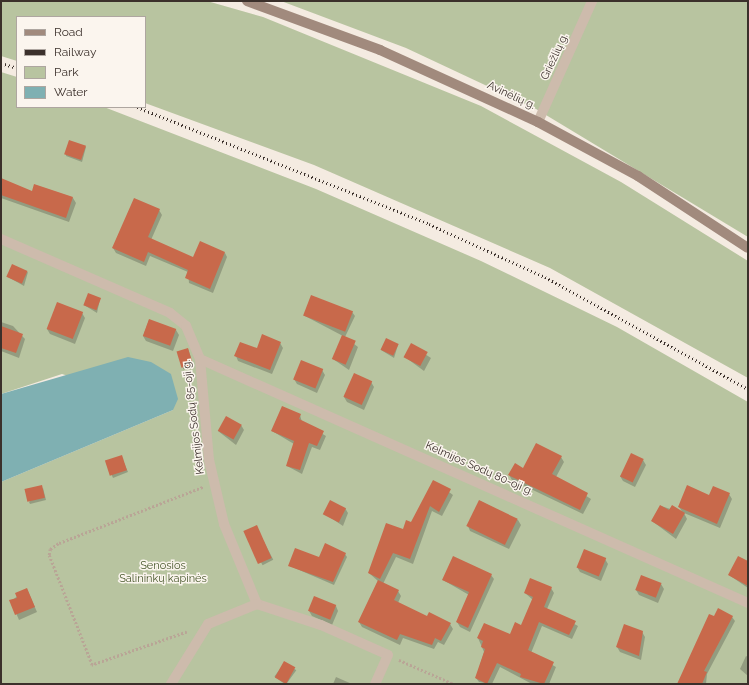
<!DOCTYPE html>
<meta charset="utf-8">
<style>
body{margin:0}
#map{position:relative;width:749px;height:685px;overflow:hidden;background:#f4ebe1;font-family:Raleway,sans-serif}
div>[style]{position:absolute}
.green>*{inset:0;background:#b8c4a0}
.water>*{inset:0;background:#7fb0b2}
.shadow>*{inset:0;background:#0003;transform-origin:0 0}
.building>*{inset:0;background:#c8694b;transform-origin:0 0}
.path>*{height:2.5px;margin-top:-1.25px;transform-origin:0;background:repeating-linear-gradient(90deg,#b9a596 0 2px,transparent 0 4px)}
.minor>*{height:10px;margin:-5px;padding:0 5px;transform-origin:5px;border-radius:5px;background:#cdbbac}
.secondary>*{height:10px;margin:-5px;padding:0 5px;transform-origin:5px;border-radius:5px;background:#a18a7d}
.rail>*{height:3px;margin-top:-1.5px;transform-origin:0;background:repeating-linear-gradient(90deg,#3b302b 0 1px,transparent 0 4px)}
span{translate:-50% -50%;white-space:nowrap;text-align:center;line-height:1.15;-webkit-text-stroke:3px #fbf5ee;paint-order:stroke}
.street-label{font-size:11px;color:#3b302b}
.park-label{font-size:11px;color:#4a5a2e}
.frame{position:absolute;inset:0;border:2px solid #3b302b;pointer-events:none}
.legend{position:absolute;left:16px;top:16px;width:130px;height:92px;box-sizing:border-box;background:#fbf5ee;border:1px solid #aea6a0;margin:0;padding:5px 7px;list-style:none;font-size:12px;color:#3b302b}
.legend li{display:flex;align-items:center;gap:8px;height:20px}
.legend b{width:20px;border:1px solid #aea6a0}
</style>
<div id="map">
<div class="green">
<i style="clip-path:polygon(1px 1px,207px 1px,263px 17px,481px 106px,621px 182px,748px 261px,748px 378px,550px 268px,314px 165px,145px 103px,145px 17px,17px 17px,17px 61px,1px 56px)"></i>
<i style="clip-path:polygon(281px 1px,748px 1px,748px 237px,536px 109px,406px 48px)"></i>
<i style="clip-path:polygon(1px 72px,17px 77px,17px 107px,104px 107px,316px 189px,481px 261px,617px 327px,748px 402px,748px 684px,1px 684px,1px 482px,173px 410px,62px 374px,1px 394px)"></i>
</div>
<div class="water">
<i style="clip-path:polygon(128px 357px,151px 362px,171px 374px,178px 399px,173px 410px,1px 482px,1px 394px)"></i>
</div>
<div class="shadow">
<i style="clip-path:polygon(69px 141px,86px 147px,82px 162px,66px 156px)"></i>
<i style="clip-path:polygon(1px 179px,33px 192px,73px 198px,76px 203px,69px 222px,1px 198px)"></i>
<i style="clip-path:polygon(159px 210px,162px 215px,151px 240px,194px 259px,225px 253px,227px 257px,213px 293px,189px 283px,188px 272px,150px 256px,146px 266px,116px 253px,113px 248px)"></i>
<i style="clip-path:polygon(28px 272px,24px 286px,8px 277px)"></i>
<i style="clip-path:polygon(100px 299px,97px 313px,84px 305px)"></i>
<i style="clip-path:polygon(352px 312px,355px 316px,345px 337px,358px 347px,349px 370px,333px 359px,343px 336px,303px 315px)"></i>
<i style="clip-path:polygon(82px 313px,85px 318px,75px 344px,50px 334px,47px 329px)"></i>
<i style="clip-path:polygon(149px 320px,176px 330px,179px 335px,173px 351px,146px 341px,143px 336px)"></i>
<i style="clip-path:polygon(1px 322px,13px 326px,25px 339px,19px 358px,1px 351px)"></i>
<i style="clip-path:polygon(280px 343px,283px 348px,272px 374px,238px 361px,236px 356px)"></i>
<i style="clip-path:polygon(398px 345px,394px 358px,381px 350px)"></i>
<i style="clip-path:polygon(411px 345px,431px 358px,424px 371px,405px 357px)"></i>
<i style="left:188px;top:349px;width:18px;height:11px;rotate:71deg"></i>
<i style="clip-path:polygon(322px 370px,325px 375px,317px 393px,297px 384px,294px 379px)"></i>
<i style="clip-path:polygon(371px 382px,374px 387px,364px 410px,347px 402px,344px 397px)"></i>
<i style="clip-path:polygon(300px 415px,302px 422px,326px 436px,320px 450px,312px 447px,302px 474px,287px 466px,294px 444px,272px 431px)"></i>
<i style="clip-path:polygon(241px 425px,244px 430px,236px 445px,218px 431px)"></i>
<i style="clip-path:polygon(561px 457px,564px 462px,556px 477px,591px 499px,583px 514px,512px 480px,509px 475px)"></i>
<i style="clip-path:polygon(122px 458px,128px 472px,113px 478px,106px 462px)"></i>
<i style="clip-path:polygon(643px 460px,646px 465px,635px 487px,623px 481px,620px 476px)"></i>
<i style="clip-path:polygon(434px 481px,453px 495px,442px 516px,432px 511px,413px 564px,396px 557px,383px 584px,398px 591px,401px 596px,398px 603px,427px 618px,450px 624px,453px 629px,444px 645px,438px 642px,434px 649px,403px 638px,400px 645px,362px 627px,359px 622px,378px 581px,369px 573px,411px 523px)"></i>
<i style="clip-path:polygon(43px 488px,46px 500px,30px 504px,29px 502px)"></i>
<i style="clip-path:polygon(729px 494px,732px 499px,720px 528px,684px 513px,687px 519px,676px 539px,652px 521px,661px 506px,683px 513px,679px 507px,710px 496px)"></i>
<i style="clip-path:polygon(480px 501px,518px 520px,521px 525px,509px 549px,470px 531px,468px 526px)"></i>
<i style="clip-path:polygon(345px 508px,348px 513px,343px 526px,325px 514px)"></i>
<i style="left:256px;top:526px;width:38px;height:12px;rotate:63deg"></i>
<i style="clip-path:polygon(345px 554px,347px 557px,334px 585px,290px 566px)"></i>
<i style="clip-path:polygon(605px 559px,608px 564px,601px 581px,580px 572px,577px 567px)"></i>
<i style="clip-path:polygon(748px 562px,748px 588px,729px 575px)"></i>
<i style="clip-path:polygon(491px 575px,494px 579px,470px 632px,460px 627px,457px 622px,469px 595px,443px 580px)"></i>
<i style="clip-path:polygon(661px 584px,664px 589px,658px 603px,639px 595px,636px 590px)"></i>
<i style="clip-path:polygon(551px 588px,554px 593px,547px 609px,578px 626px,572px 639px,542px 626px,531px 653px,556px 667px,549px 684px,532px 684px,500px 667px,492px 684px,479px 682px,476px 678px,484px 652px,478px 638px,511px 635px,522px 626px,533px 600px,525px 593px)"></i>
<i style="clip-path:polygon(27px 589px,37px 612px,19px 620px,11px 601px)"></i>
<i style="clip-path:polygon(336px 606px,338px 611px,332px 625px,312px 616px,309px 611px)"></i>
<i style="clip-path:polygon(732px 617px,735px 621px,707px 674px,706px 684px,678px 684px,714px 618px)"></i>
<i style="clip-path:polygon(642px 632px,645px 637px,641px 660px,620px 652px,617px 647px)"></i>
<i style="clip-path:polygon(746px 656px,748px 657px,748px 676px,740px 669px)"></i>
<i style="left:285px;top:662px;width:14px;height:18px;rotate:36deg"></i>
<i style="clip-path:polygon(336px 677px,352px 684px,333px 684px)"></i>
</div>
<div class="building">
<i style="left:69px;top:140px;width:18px;height:15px;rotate:19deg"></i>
<i style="clip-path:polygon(1px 178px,32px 191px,34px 184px,73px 197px,66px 218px,1px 195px)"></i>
<i style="clip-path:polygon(134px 198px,160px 209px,148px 237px,193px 257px,200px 241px,225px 252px,210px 289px,185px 278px,188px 270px,148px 252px,144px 262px,112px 248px)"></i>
<i style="left:12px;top:264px;width:17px;height:14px;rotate:24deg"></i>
<i style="left:88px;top:293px;width:14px;height:13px;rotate:21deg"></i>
<i style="left:311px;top:295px;width:45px;height:22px;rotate:21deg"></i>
<i style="left:57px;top:302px;width:28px;height:29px;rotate:21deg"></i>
<i style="left:149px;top:319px;width:29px;height:18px;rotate:20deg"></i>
<i style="clip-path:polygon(1px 326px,23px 334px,16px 353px,1px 348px)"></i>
<i style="clip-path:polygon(262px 334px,281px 342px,270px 370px,234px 356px,240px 342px,257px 348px)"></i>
<i style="left:342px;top:335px;width:15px;height:26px;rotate:23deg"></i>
<i style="left:386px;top:338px;width:14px;height:13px;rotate:25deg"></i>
<i style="left:411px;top:343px;width:19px;height:16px;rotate:28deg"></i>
<i style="left:188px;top:348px;width:17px;height:12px;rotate:73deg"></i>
<i style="left:301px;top:360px;width:24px;height:21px;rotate:22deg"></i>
<i style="left:354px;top:373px;width:20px;height:26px;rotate:24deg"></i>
<i style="clip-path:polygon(282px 406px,301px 414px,299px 419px,324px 431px,317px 446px,309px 443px,300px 470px,286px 466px,294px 441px,271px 431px)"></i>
<i style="left:226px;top:416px;width:18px;height:17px;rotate:29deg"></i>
<i style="clip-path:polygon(536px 443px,562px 456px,552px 474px,588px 493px,580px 510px,508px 475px,515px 463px,523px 468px)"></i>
<i style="left:631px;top:453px;width:14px;height:26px;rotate:25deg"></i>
<i style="left:122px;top:455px;width:16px;height:18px;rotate:72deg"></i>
<i style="clip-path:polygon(433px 480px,451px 489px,439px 512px,430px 506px,410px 559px,393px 553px,380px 579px,368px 573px,386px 523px,403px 529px,406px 520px,411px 522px)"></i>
<i style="left:42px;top:485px;width:13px;height:18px;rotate:77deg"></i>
<i style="clip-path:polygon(687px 485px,709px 495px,713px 486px,730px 493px,717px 524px,678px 507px)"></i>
<i style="left:330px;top:500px;width:18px;height:16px;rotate:27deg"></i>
<i style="left:479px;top:500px;width:43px;height:29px;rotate:26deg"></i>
<i style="clip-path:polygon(660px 505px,669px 510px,672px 505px,685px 513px,673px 534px,651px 521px)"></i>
<i style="left:257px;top:525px;width:36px;height:15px;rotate:66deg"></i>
<i style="clip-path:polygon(325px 543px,346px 553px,333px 582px,288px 566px,295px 548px,319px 557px)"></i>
<i style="left:584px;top:549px;width:24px;height:20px;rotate:22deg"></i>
<i style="clip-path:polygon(453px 556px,492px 574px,468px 628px,456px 622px,469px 592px,442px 580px)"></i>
<i style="clip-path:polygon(738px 556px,748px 561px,748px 586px,728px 575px)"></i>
<i style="left:641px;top:575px;width:22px;height:16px;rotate:21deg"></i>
<i style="clip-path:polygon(530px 578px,552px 587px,544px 607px,576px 621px,569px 635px,539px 622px,528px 650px,554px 662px,544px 684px,520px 677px,521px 674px,497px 663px,487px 684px,475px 678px,485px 649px,481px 647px,483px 641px,477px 638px,484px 623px,510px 634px,515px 622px,521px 625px,533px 597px,524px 593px)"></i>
<i style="clip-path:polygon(378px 580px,399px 590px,394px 600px,427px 616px,429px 612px,451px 623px,441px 641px,435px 638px,432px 645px,400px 634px,397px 640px,358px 622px)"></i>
<i style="clip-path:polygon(27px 588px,35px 607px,15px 615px,9px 600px,17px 598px,15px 593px)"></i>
<i style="left:314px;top:596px;width:24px;height:16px;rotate:22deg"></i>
<i style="clip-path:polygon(718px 608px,733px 616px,704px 671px,707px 672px,702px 684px,677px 684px,709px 614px,714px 616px)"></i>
<i style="clip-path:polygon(624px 624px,643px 631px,639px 656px,616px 647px)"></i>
<i style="left:284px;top:661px;width:13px;height:19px;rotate:29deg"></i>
</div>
<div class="path">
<i style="left:187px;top:632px;width:101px;rotate:160.8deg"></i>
<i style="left:92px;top:665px;width:118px;rotate:-111.4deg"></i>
<i style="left:49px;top:555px;width:6px;rotate:-81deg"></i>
<i style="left:50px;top:549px;width:11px;rotate:-34deg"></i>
<i style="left:59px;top:543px;width:155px;rotate:-21.3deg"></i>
<i style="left:399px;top:660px;width:60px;rotate:23.6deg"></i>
</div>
<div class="minor">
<i style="left:538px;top:122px;width:133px;rotate:-65.9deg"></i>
<i style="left:1px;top:239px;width:184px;rotate:23.6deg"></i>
<i style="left:170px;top:313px;width:21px;rotate:39deg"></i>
<i style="left:186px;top:326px;width:36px;rotate:67deg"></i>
<i style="left:200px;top:359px;width:101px;rotate:84.9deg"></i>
<i style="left:209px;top:460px;width:66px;rotate:76.8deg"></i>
<i style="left:224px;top:524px;width:87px;rotate:67.6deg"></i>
<i style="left:257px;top:604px;width:67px;rotate:18.2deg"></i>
<i style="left:321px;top:625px;width:73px;rotate:24.1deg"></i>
<i style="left:388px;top:655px;width:32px;rotate:114deg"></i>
<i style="left:200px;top:359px;width:600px;rotate:24deg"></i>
<i style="left:171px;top:684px;width:70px;rotate:-58.3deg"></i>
<i style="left:208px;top:624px;width:53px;rotate:-22.2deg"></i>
</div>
<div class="secondary">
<i style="left:247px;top:1px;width:142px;rotate:20.2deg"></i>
<i style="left:380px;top:50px;width:174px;rotate:24.5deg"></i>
<i style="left:538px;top:122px;width:114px;rotate:28.4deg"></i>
<i style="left:638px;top:176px;width:131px;rotate:33.2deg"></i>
</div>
<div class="rail">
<i style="left:1px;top:63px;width:17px;rotate:17deg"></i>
<i style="left:137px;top:107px;width:315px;rotate:21.8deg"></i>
<i style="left:429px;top:224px;width:128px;rotate:24.6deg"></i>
<i style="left:545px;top:277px;width:232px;rotate:28.9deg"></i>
</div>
<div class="street-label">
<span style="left:555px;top:57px;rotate:-65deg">Griežlių g.</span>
<span style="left:511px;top:96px;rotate:25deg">Avinėlių g.</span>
<span style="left:194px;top:417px;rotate:-97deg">Kelmijos Sodų 85-oji g.</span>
<span style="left:479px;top:469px;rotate:24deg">Kelmijos Sodų 80-oji g.</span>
</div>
<div class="park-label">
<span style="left:163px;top:573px">Senosios<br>Salininkų kapinės</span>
</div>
<div class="frame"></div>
<ul class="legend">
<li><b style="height:5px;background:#a18a7d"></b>Road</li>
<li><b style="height:5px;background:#3b302b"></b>Railway</li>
<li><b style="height:11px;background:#b8c4a0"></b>Park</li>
<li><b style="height:11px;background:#7fb0b2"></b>Water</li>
</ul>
</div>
